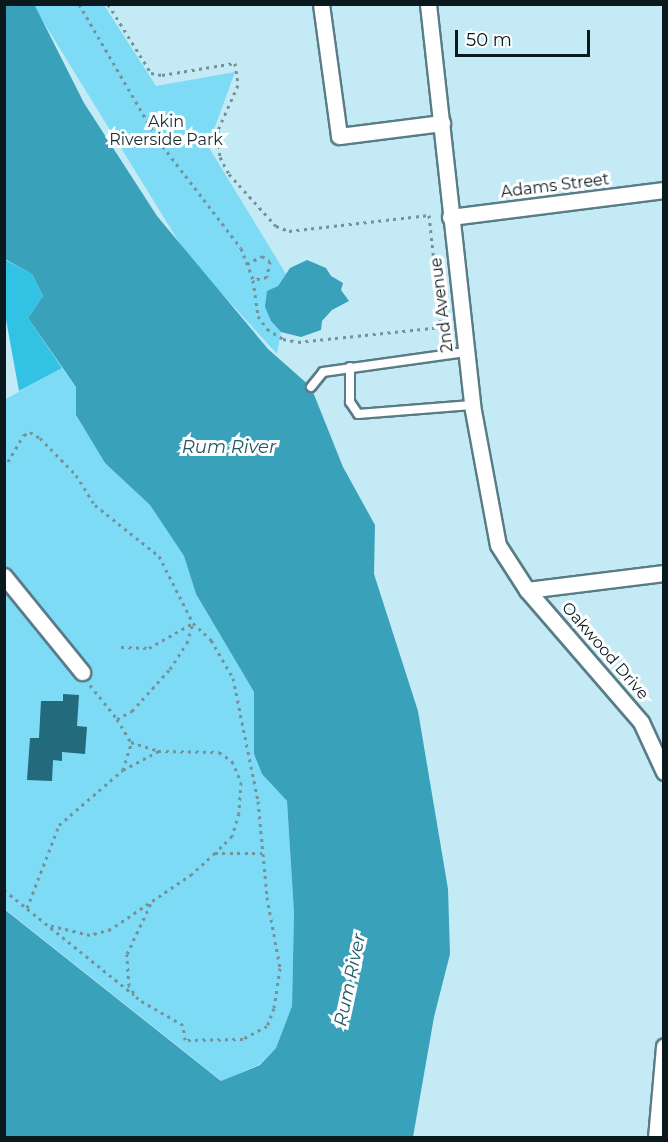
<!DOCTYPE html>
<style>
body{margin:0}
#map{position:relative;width:668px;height:1142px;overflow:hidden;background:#c3eaf5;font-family:Montserrat,sans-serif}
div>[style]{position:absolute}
.green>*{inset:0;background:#7ddbf5}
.forest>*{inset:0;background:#32c2e3}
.water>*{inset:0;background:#3aa1ba}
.building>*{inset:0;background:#226a7c}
.path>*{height:3px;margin-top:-1.5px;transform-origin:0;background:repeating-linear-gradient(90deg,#75929a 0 3px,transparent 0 7.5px)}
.roads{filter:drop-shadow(2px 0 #597c87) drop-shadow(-2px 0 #597c87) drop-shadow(0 2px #597c87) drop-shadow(0 -2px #597c87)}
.lane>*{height:8px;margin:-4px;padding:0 4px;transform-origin:4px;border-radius:4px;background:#fff}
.street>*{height:15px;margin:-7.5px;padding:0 7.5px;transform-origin:7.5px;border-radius:7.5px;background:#fff}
span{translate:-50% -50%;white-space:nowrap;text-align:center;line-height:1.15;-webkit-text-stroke:6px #fff;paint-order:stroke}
.park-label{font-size:16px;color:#162d33}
.street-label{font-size:16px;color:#0a191d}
.water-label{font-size:18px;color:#205866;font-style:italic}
.frame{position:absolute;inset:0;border:6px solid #0a191d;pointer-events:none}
.scale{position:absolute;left:455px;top:30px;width:135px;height:27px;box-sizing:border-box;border:3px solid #0a191d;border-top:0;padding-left:8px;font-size:18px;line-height:21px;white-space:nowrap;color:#0a191d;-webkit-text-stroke:4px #fff;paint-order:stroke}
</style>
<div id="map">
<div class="green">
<i style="clip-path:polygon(33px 5px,104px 5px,156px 86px,235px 72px,208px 146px,286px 274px,278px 286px,271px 321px,281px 332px,277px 354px,187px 255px)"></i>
<i style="clip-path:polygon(62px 368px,76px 387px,76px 415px,105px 463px,150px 505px,184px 556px,196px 594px,254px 692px,254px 754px,262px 774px,287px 801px,294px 913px,292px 1006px,276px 1048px,260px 1064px,222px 1081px,5px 909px,4px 400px)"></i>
</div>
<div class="forest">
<i style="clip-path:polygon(4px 259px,32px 274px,43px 296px,28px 318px,62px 368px,19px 391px,5px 314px)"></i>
</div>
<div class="water">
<i style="clip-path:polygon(34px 4px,84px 103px,157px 216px,268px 349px,311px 387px,343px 467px,375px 525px,374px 574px,418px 711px,448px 889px,450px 954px,434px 1017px,413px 1137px,5px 1137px,4px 909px,221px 1081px,260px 1065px,276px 1048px,292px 1006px,294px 913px,287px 801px,262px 774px,254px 754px,254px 692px,196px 594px,184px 556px,150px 505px,105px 463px,76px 415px,76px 387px,28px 318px,43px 296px,32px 274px,5px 259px,5px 5px)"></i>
<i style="clip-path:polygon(307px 260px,326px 268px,331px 276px,343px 283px,341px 290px,349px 301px,332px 310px,322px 321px,321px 330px,301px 337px,281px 332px,271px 321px,265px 307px,267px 291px,278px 286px,290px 268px)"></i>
</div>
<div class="building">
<i style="clip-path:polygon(63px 694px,79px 695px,77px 726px,87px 727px,85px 754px,62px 752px,62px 761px,53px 760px,52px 781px,27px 780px,30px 738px,39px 738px,41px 701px,63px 701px)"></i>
</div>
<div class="path">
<i style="left:79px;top:4px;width:157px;rotate:59.8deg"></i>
<i style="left:158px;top:140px;width:136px;rotate:52.5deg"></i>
<i style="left:241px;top:248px;width:34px;rotate:69deg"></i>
<i style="left:253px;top:280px;width:36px;rotate:82deg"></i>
<i style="left:258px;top:316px;width:16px;rotate:55deg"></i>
<i style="left:267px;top:329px;width:19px;rotate:32deg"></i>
<i style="left:283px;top:339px;width:15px;rotate:11deg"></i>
<i style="left:298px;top:342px;width:144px;rotate:-6deg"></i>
<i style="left:441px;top:327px;width:16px;rotate:63deg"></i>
<i style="left:108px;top:4px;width:81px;rotate:58.1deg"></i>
<i style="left:151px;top:73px;width:11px;rotate:10deg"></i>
<i style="left:162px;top:75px;width:74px;rotate:-9.3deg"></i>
<i style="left:235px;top:63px;width:22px;rotate:82deg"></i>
<i style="left:238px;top:85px;width:49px;rotate:114deg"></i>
<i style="left:218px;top:130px;width:27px;rotate:86deg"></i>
<i style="left:220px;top:157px;width:19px;rotate:62deg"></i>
<i style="left:229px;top:174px;width:70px;rotate:47.9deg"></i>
<i style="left:276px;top:226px;width:14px;rotate:21deg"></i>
<i style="left:289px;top:231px;width:141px;rotate:-6.5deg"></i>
<i style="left:429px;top:215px;width:113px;rotate:83.9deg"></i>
<i style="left:247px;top:264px;width:17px;rotate:-28deg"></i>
<i style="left:262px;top:256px;width:9px;rotate:32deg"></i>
<i style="left:270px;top:261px;width:16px;rotate:101deg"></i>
<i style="left:267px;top:277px;width:14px;rotate:168deg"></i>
<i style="left:4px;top:468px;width:39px;rotate:-59deg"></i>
<i style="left:24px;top:435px;width:7px;rotate:-27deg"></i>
<i style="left:30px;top:432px;width:12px;rotate:31deg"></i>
<i style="left:40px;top:438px;width:52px;rotate:45.8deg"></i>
<i style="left:76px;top:475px;width:36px;rotate:58deg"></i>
<i style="left:95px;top:505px;width:82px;rotate:38.6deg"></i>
<i style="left:159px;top:556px;width:75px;rotate:63.1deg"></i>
<i style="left:193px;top:623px;width:25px;rotate:43deg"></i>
<i style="left:211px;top:640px;width:44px;rotate:59.9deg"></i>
<i style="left:233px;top:678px;width:126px;rotate:78.5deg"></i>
<i style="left:258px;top:801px;width:96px;rotate:84.6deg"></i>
<i style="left:267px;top:897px;width:72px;rotate:79.6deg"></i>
<i style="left:280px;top:968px;width:40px;rotate:98.5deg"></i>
<i style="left:274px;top:1008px;width:19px;rotate:111deg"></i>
<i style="left:267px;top:1026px;width:27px;rotate:152deg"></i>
<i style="left:243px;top:1039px;width:58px;rotate:179deg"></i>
<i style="left:185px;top:1040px;width:15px;rotate:-98deg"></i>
<i style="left:183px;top:1025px;width:52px;rotate:-150deg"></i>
<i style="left:138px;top:999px;width:16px;rotate:-125deg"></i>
<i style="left:129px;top:986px;width:32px;rotate:-94deg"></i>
<i style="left:127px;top:954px;width:56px;rotate:-64.8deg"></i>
<i style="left:121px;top:647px;width:28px;rotate:2deg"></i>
<i style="left:149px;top:648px;width:51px;rotate:-29.6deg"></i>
<i style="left:90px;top:685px;width:43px;rotate:51.5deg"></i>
<i style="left:117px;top:719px;width:17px;rotate:-28deg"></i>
<i style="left:132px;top:711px;width:57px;rotate:-47.9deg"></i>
<i style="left:170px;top:669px;width:31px;rotate:-57deg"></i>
<i style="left:187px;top:643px;width:21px;rotate:-73deg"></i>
<i style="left:117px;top:719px;width:27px;rotate:59deg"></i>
<i style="left:131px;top:742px;width:28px;rotate:18deg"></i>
<i style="left:123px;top:770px;width:28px;rotate:-73deg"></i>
<i style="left:215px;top:853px;width:47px"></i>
<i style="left:4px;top:890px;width:167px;rotate:38.9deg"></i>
<i style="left:27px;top:908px;width:89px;rotate:-68.9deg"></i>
<i style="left:59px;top:825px;width:84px;rotate:-40.7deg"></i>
<i style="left:123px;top:770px;width:40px;rotate:-28deg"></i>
<i style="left:158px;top:751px;width:61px;rotate:0.9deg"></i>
<i style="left:219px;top:752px;width:16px;rotate:35deg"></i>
<i style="left:232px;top:761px;width:23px;rotate:67deg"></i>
<i style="left:241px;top:782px;width:31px;rotate:94deg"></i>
<i style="left:239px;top:813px;width:24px;rotate:107deg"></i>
<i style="left:232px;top:836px;width:24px;rotate:135deg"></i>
<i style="left:215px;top:853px;width:31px;rotate:138deg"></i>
<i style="left:192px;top:874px;width:98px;rotate:145.8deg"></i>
<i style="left:111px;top:929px;width:22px;rotate:164deg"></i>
<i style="left:90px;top:935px;width:43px;rotate:-166.6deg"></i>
</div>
<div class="roads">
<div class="lane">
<i style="left:350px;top:367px;width:35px;rotate:90deg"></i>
<i style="left:350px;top:402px;width:14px;rotate:56deg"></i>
<i style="left:358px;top:414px;width:114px;rotate:-4.5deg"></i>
<i style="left:311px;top:387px;width:19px;rotate:-51deg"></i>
<i style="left:323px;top:372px;width:144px;rotate:-8deg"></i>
</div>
<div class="street">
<i style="left:321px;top:4px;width:133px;rotate:82.2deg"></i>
<i style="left:339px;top:136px;width:104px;rotate:-7.2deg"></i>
<i style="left:428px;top:4px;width:403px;rotate:83.7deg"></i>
<i style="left:472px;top:405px;width:142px;rotate:79.5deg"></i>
<i style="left:498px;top:545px;width:54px;rotate:57.2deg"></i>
<i style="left:527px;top:590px;width:174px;rotate:49.2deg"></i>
<i style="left:641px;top:722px;width:55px;rotate:65.3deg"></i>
<i style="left:450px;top:217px;width:216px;rotate:-7.2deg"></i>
<i style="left:4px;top:576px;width:124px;rotate:50.9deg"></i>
<i style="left:527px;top:590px;width:138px;rotate:-7.1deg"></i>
<i style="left:656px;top:1138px;width:92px;rotate:-85deg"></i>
</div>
</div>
<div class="park-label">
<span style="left:166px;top:131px">Akin<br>Riverside Park</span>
</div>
<div class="street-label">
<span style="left:555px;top:186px;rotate:-7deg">Adams Street</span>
<span style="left:442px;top:305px;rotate:-97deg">2nd Avenue</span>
<span style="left:605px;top:651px;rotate:49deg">Oakwood Drive</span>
</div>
<div class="water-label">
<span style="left:229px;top:447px">Rum River</span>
<span style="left:350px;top:980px;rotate:-78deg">Rum River</span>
</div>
<div class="frame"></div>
<div class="scale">50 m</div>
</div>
